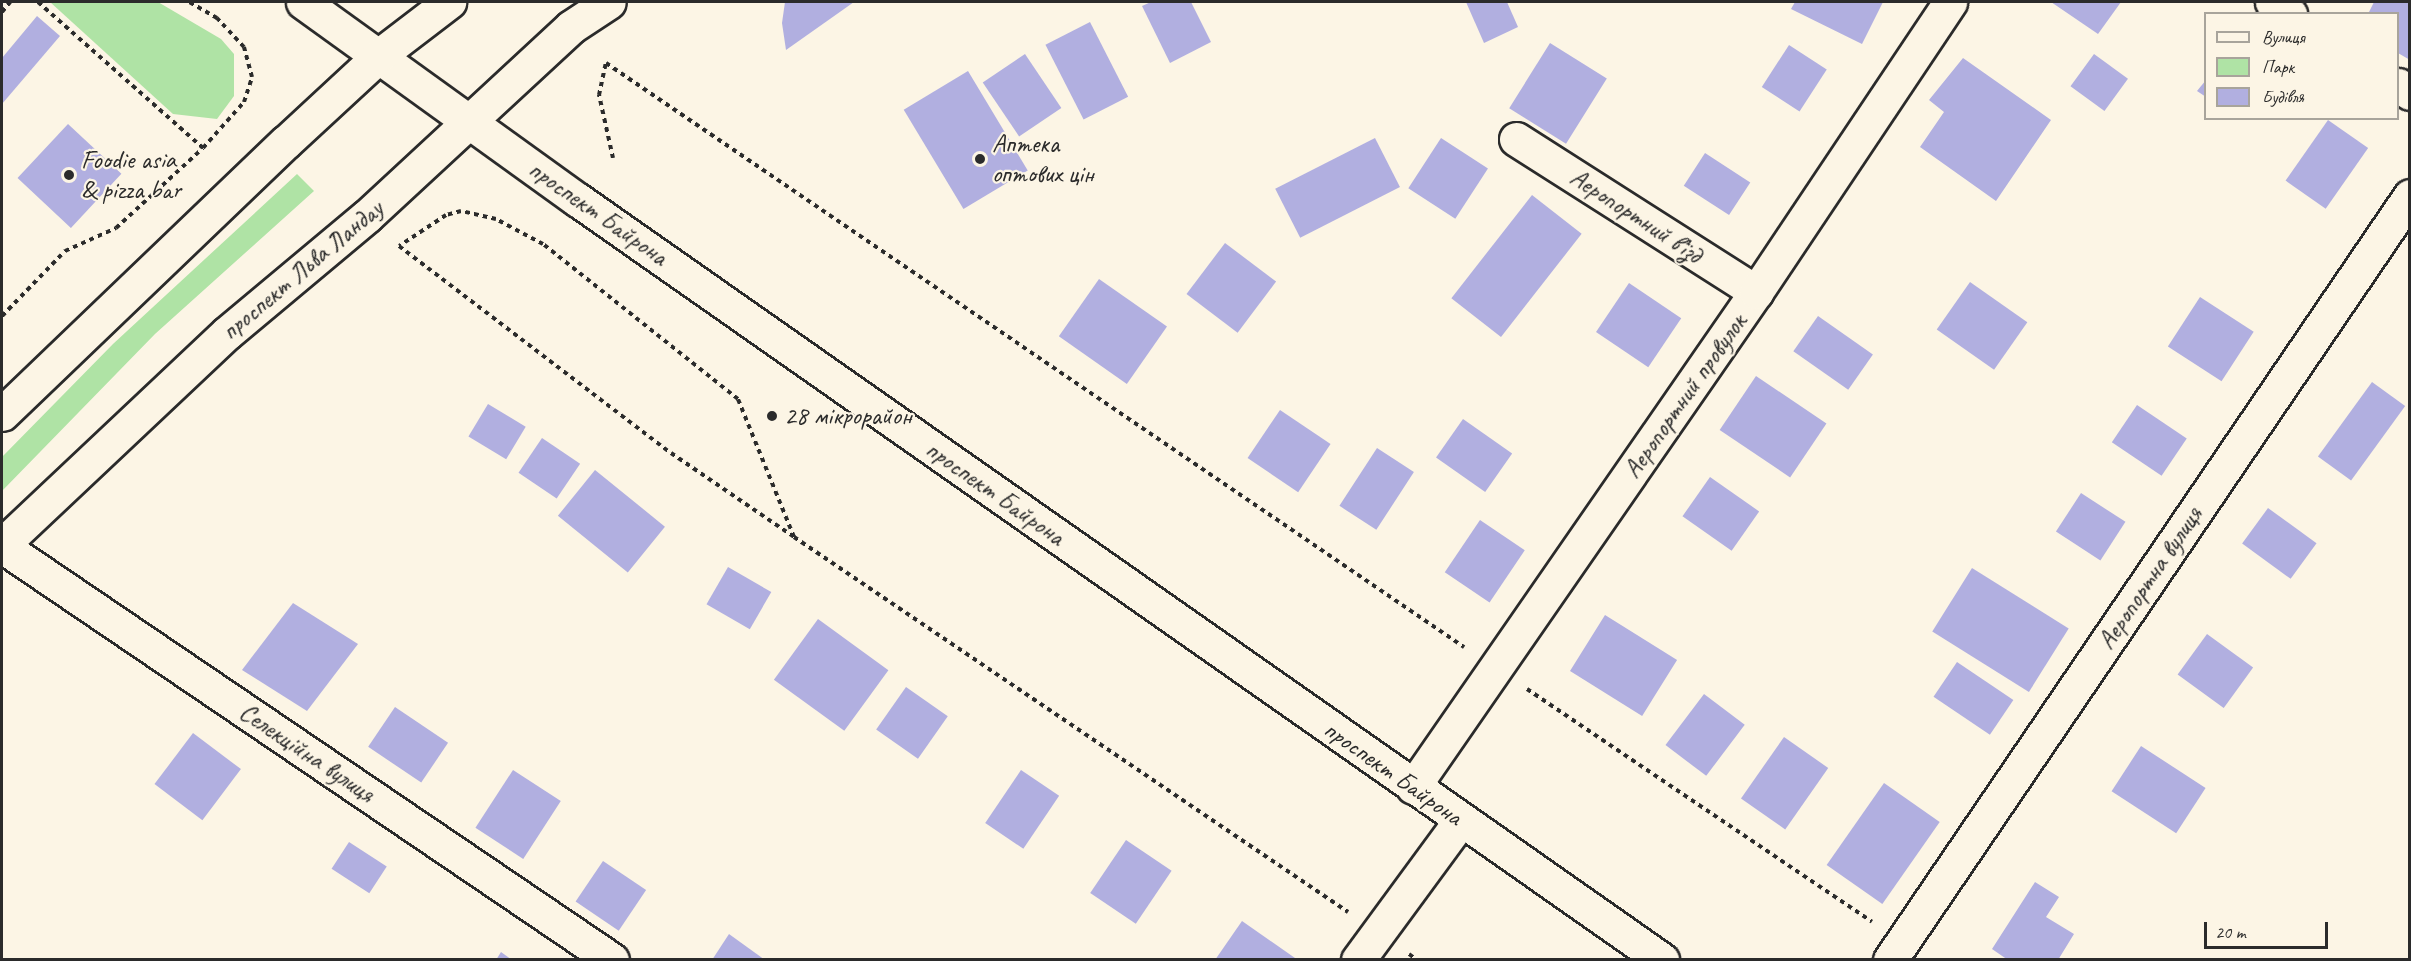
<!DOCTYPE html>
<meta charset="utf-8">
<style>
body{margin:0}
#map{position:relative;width:2411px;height:961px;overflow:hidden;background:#fcf5e5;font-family:Caveat,sans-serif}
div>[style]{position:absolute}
.green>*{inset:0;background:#afe3a5}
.building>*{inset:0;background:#b1afe0;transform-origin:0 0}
.path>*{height:4px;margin-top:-2px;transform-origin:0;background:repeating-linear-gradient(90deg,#2b2b2b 0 4.5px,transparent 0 9px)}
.roads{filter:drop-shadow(2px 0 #2b2b2b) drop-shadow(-2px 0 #2b2b2b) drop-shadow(0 2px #2b2b2b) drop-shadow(0 -2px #2b2b2b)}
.street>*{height:33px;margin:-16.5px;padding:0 16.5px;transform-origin:16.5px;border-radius:16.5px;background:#fcf5e5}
.primary>*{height:33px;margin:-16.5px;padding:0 16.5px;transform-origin:16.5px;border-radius:16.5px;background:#fcf5e5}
.dots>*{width:16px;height:16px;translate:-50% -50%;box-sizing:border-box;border:3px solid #fcf5e5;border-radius:50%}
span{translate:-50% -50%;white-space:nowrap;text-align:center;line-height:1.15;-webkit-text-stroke:4.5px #fcf5e5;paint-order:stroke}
.poi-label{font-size:26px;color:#2b2b2b}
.left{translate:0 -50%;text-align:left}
.street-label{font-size:26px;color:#2b2b2b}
.frame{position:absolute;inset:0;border:3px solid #2b2b2b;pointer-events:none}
.legend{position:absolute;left:2204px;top:12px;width:195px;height:108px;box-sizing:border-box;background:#fcf5e5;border:2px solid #a8a49b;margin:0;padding:8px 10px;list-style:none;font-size:18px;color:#2b2b2b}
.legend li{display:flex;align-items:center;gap:12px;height:30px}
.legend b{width:30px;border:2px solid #a8a49b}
.scale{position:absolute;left:2204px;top:922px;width:124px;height:27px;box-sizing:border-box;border:3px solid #2b2b2b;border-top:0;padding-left:8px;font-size:18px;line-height:21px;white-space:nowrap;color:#2b2b2b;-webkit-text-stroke:4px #fcf5e5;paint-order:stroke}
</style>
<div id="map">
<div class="green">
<i style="clip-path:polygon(50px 2px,158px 2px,221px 39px,234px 54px,234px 96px,217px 119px,173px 114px)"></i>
<i style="clip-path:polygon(297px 174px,314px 191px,155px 334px,2px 491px,2px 457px,113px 344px)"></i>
</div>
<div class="building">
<i style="clip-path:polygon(785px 2px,854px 2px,786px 50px,782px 23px)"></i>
<i style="clip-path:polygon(1151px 2px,1191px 2px,1211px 42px,1170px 63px,1142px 6px)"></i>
<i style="clip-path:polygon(1466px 2px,1507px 2px,1518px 27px,1484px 43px)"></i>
<i style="clip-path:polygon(1795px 2px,1883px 2px,1862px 44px,1791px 9px)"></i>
<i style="clip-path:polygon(2051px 2px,2121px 2px,2098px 34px)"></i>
<i style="clip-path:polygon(2374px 2px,2410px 2px,2410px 60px,2398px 53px,2398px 14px,2368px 14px)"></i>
<i style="clip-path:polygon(37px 16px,60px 36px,2px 104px,2px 58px)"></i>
<i style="left:1090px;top:22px;width:84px;height:50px;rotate:63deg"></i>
<i style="left:1550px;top:43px;width:67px;height:77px;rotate:32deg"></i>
<i style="left:1789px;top:45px;width:45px;height:50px;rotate:33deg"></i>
<i style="left:1025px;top:54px;width:65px;height:51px;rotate:56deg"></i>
<i style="left:2094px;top:54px;width:42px;height:40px;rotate:36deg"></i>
<i style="clip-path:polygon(1963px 58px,2051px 120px,1996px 201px,1920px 147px,1944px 112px,1929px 100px)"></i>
<i style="left:968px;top:71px;width:116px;height:75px;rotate:59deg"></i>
<i style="clip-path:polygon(2206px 80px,2206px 97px,2197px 91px)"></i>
<i style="left:2328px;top:120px;width:49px;height:74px;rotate:35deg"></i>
<i style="left:68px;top:124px;width:73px;height:74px;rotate:43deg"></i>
<i style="left:1375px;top:138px;width:55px;height:112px;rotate:63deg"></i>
<i style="left:1441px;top:138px;width:56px;height:60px;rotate:33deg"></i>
<i style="left:1705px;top:153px;width:54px;height:39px;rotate:33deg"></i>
<i style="left:1532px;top:195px;width:63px;height:131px;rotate:38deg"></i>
<i style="left:1225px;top:243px;width:64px;height:64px;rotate:37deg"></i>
<i style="left:1099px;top:279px;width:83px;height:70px;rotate:35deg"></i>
<i style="left:1970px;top:282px;width:70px;height:58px;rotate:35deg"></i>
<i style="left:1629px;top:283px;width:63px;height:59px;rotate:34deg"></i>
<i style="left:2200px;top:297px;width:64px;height:59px;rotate:33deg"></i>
<i style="left:1818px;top:316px;width:67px;height:43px;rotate:35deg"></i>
<i style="left:1756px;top:376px;width:85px;height:65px;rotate:34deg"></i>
<i style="left:2372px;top:382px;width:41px;height:92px;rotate:36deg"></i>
<i style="left:488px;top:404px;width:44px;height:38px;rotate:31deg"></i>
<i style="left:2137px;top:405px;width:60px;height:45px;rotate:34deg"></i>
<i style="left:1280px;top:410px;width:61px;height:58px;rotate:34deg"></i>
<i style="left:1463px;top:419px;width:60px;height:47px;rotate:35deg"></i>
<i style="left:542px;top:438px;width:46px;height:42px;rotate:34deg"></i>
<i style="left:1377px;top:448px;width:44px;height:69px;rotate:33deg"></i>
<i style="left:595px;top:470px;width:90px;height:59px;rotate:39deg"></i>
<i style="left:1710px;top:477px;width:60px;height:48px;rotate:35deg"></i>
<i style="left:2081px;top:493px;width:53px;height:46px;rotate:33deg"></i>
<i style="left:2268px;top:508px;width:60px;height:44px;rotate:36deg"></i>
<i style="left:1480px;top:520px;width:54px;height:63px;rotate:34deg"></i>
<i style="left:728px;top:567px;width:50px;height:43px;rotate:30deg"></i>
<i style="left:1972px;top:568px;width:114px;height:75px;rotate:32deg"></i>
<i style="clip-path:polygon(293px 603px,358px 644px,307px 711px,242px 670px)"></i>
<i style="left:1605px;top:615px;width:85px;height:66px;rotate:32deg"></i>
<i style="left:818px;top:619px;width:87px;height:75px;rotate:36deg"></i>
<i style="left:2207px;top:634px;width:57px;height:50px;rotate:36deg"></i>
<i style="left:1957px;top:662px;width:68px;height:42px;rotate:34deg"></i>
<i style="left:906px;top:687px;width:51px;height:52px;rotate:35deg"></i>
<i style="left:1704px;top:694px;width:51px;height:64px;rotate:37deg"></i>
<i style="left:395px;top:707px;width:64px;height:48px;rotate:34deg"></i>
<i style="left:193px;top:733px;width:60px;height:64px;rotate:37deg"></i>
<i style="left:1784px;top:737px;width:54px;height:75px;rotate:35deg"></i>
<i style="left:2141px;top:746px;width:77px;height:54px;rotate:33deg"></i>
<i style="left:513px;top:770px;width:57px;height:69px;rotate:33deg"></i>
<i style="left:1021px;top:770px;width:46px;height:64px;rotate:34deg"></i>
<i style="left:1884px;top:783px;width:68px;height:100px;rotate:35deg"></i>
<i style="left:1126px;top:840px;width:55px;height:64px;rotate:34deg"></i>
<i style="left:349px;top:842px;width:45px;height:32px;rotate:33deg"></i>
<i style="left:603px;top:861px;width:52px;height:49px;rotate:34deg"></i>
<i style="clip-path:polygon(2035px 882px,2059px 897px,2046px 917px,2074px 934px,2058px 960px,2008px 960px,1992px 949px)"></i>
<i style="clip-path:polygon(1242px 921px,1295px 958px,1294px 960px,1215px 960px)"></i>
<i style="clip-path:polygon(729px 934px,765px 960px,712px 960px)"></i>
<i style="clip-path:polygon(501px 952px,512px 960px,496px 960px)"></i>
</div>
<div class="path">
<i style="left:38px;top:2px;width:220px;rotate:41.5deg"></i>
<i style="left:203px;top:148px;width:62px;rotate:-48.3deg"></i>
<i style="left:244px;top:102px;width:26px;rotate:-72deg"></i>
<i style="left:252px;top:77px;width:31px;rotate:-105deg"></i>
<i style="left:244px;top:47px;width:40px;rotate:-133deg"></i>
<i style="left:217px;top:18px;width:32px;rotate:-150deg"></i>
<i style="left:2px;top:12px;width:13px;rotate:-51deg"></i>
<i style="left:613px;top:158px;width:65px;rotate:-102.5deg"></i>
<i style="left:599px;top:95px;width:33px;rotate:-78deg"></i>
<i style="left:606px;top:63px;width:1038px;rotate:34.24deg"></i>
<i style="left:2px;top:316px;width:91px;rotate:-45.9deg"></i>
<i style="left:65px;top:251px;width:56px;rotate:-24.3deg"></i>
<i style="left:116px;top:228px;width:118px;rotate:-42.6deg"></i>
<i style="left:794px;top:537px;width:149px;rotate:-112.1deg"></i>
<i style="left:738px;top:399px;width:249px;rotate:-141.5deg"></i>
<i style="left:543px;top:244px;width:53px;rotate:-152deg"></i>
<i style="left:496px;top:219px;width:36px;rotate:-167deg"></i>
<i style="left:461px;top:211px;width:16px;rotate:165deg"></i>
<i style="left:446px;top:215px;width:56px;rotate:146.6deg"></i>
<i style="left:399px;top:246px;width:342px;rotate:37.3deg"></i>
<i style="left:671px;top:453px;width:149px;rotate:34.3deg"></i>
<i style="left:794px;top:537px;width:669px;rotate:34.09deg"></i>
<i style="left:1527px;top:689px;width:416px;rotate:34deg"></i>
<i style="left:1409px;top:954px;width:10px;rotate:37deg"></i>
</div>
<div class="roads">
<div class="street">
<i style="left:2272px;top:2px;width:22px;rotate:34deg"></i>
<i style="left:2398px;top:85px;width:14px;rotate:34deg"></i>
<i style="left:1516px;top:139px;width:285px;rotate:32.5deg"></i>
<i style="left:2px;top:546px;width:737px;rotate:34.16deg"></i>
<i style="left:1413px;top:787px;width:602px;rotate:-55.28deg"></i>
<i style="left:1756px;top:292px;width:349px;rotate:-56.2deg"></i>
<i style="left:1358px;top:960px;width:174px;rotate:-53.7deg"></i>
<i style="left:1890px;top:960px;width:924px;rotate:-55.76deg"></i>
</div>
<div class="primary">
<i style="left:303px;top:2px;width:339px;rotate:35.8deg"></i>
<i style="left:578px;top:200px;width:1324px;rotate:35.03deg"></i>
<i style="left:2px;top:414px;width:393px;rotate:-43.8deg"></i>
<i style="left:286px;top:142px;width:129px;rotate:-42.8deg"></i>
<i style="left:381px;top:54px;width:86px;rotate:-37.4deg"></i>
<i style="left:2px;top:545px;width:309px;rotate:-43.3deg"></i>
<i style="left:227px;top:333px;width:182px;rotate:-39.9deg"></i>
<i style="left:367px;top:216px;width:278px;rotate:-42.8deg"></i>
<i style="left:571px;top:27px;width:45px;rotate:-33.3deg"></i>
</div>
</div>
<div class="dots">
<i style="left:980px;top:159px;background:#2b2b2b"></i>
<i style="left:69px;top:175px;background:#2b2b2b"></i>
<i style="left:772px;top:416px;background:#2b2b2b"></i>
</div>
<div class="poi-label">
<span class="left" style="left:992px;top:159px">Аптека<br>оптових цін</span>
<span class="left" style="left:81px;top:175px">Foodie asia<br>&amp; pizza bar</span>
<span class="left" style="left:784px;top:416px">28 мікрорайон</span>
</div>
<div class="street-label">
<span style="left:598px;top:213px;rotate:35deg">проспект Байрона</span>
<span style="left:1636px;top:216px;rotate:33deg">Аеропортний в’їзд</span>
<span style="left:302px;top:270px;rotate:-40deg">проспект Льва Ландау</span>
<span style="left:1685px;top:396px;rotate:-55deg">Аеропортний провулок</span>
<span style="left:995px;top:493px;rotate:35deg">проспект Байрона</span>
<span style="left:2150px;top:578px;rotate:-56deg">Аеропортна вулиця</span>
<span style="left:307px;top:753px;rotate:34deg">Селекційна вулиця</span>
<span style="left:1393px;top:773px;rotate:35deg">проспект Байрона</span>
</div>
<div class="frame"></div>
<ul class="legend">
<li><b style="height:8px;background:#fcf5e5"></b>Вулиця</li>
<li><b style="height:16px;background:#afe3a5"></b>Парк</li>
<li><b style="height:16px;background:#b1afe0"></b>Будівля</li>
</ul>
<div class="scale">20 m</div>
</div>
